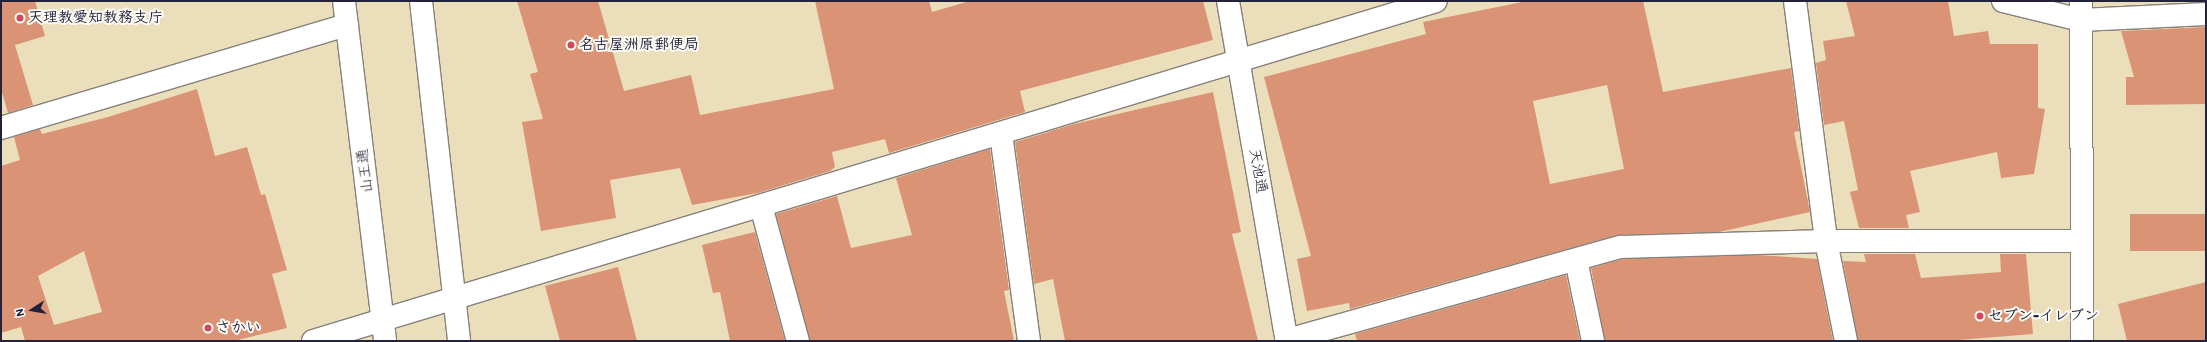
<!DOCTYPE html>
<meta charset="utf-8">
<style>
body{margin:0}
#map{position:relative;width:2207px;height:342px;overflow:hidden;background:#ebdebb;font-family:Itim,"Klee One",sans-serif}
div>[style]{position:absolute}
.building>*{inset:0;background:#da9375;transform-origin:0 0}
.roads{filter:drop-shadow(1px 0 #86807b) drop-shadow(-1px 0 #86807b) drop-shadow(0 1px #86807b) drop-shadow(0 -1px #86807b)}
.minor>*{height:22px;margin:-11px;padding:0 11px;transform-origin:11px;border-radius:11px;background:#fff}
.major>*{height:22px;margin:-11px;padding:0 11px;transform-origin:11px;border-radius:11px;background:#fff}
.dots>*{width:11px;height:11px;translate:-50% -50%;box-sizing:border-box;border:2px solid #fdfcf7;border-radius:50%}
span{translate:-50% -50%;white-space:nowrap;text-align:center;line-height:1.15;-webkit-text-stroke:4px #fdfcf7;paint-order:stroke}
.poi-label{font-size:15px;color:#22223b;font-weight:700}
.left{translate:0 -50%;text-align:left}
.street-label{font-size:15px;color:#22223b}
.frame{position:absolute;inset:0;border:2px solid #22223b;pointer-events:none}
.north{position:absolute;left:12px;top:290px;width:40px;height:40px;-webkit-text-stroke:3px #fdfcf7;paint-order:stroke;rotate:258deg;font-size:11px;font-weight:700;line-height:16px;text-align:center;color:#22223b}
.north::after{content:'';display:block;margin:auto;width:14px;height:18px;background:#22223b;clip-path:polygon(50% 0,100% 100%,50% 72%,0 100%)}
</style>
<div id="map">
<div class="building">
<i style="clip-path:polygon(1px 1px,35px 1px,45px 36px,15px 45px,33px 105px,8px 113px,1px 89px)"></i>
<i style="clip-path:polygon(517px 1px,598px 1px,624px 91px,691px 75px,700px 115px,834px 89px,815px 1px,929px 1px,932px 12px,970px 1px,1203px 1px,1213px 40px,1020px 91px,1025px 112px,889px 153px,885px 139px,832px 152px,835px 167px,830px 171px,758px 193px,692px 205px,680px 168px,610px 180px,616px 218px,541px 231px,522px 122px,543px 119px,530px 74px,538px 72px)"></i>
<i style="clip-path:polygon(evenodd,1527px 1px,1643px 1px,1663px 92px,1791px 68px,1799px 131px,1794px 132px,1810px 212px,1719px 232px,1618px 235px,1350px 309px,1349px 303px,1307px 311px,1297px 259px,1311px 256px,1264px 77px,1426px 34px,1423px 22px,1527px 1px,1607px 85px,1624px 169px,1550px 184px,1533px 101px,1607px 85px)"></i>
<i style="clip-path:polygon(1846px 1px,1948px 1px,1954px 36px,1988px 31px,1990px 44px,2038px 44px,2038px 108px,2045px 109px,2034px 174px,2001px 178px,1997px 152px,1910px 171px,1920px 212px,1906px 215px,1909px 228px,1859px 228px,1850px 192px,1858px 190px,1844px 121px,1824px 125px,1816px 63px,1826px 60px,1823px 41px,1855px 36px)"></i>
<i style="clip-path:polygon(2206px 27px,2206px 104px,2126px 105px,2126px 77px,2134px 77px,2121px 31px)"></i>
<i style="clip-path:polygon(evenodd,197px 89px,215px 156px,247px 147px,261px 195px,265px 194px,287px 270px,272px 274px,287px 328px,234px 341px,25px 341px,21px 327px,1px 333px,1px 166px,20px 160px,14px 137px,40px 129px,42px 134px,108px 117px,197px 89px,84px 251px,102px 312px,54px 325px,38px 276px,84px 251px)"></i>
<i style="clip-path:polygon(1213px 92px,1241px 232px,1232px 234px,1258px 341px,1065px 341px,1053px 279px,1034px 284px,1015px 142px,1074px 124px)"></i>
<i style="clip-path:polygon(990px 149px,1009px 290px,1004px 291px,1014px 341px,810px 341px,776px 214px,837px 196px,851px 248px,912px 235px,896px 178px)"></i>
<i style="left:2206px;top:214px;width:37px;height:76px;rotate:90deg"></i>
<i style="clip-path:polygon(755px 232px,785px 341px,730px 341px,720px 292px,713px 293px,702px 245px)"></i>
<i style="clip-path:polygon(1864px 254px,1915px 254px,1921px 278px,2001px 272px,2000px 254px,2026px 254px,2033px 334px,1946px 341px,1858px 341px,1843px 261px,1866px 262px)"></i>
<i style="clip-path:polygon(1759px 255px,1817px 259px,1833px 341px,1605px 341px,1591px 268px,1623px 259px)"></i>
<i style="clip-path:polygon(618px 267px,637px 341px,560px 341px,545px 286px)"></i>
<i style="clip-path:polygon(1566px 275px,1580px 341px,1357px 341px,1355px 334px)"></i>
<i style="clip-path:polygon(2206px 282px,2206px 341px,2127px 341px,2118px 304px)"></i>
</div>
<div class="roads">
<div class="minor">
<i style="left:1228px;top:1px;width:345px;rotate:80.2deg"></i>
<i style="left:1795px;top:1px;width:242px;rotate:82.6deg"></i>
<i style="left:1826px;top:241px;width:102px;rotate:78.7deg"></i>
<i style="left:2003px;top:1px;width:80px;rotate:13.7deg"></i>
<i style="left:2081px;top:20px;width:125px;rotate:-2.7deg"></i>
<i style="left:2081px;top:1px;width:340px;rotate:89.8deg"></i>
<i style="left:1px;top:128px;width:361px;rotate:-16.6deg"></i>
<i style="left:1001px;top:134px;width:209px;rotate:82.3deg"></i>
<i style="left:761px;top:206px;width:140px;rotate:74.7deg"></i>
<i style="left:1576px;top:260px;width:83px;rotate:78.1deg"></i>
<i style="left:1287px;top:340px;width:347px;rotate:-15.6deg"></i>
<i style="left:1621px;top:247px;width:205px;rotate:-1.7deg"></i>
<i style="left:1826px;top:241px;width:254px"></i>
<i style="left:313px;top:341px;width:1173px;rotate:-16.84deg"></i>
</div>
<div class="major">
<i style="left:344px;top:1px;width:342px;rotate:83.1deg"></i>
<i style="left:421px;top:1px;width:342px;rotate:83.6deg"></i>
</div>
</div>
<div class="dots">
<i style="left:20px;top:18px;background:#d1495b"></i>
<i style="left:571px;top:45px;background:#d1495b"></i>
<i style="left:1980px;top:316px;background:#d1495b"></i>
<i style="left:208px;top:328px;background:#d1495b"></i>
</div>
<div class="poi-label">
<span class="left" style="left:28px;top:18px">天理教愛知教務支庁</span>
<span class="left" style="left:579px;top:45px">名古屋洲原郵便局</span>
<span class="left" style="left:1988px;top:316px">セブン-イレブン</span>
<span class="left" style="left:216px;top:328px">さかい</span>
</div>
<div class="street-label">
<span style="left:365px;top:171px;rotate:-97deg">山王通</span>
<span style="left:1258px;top:171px;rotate:80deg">天池通</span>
</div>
<div class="frame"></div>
<div class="north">N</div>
</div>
